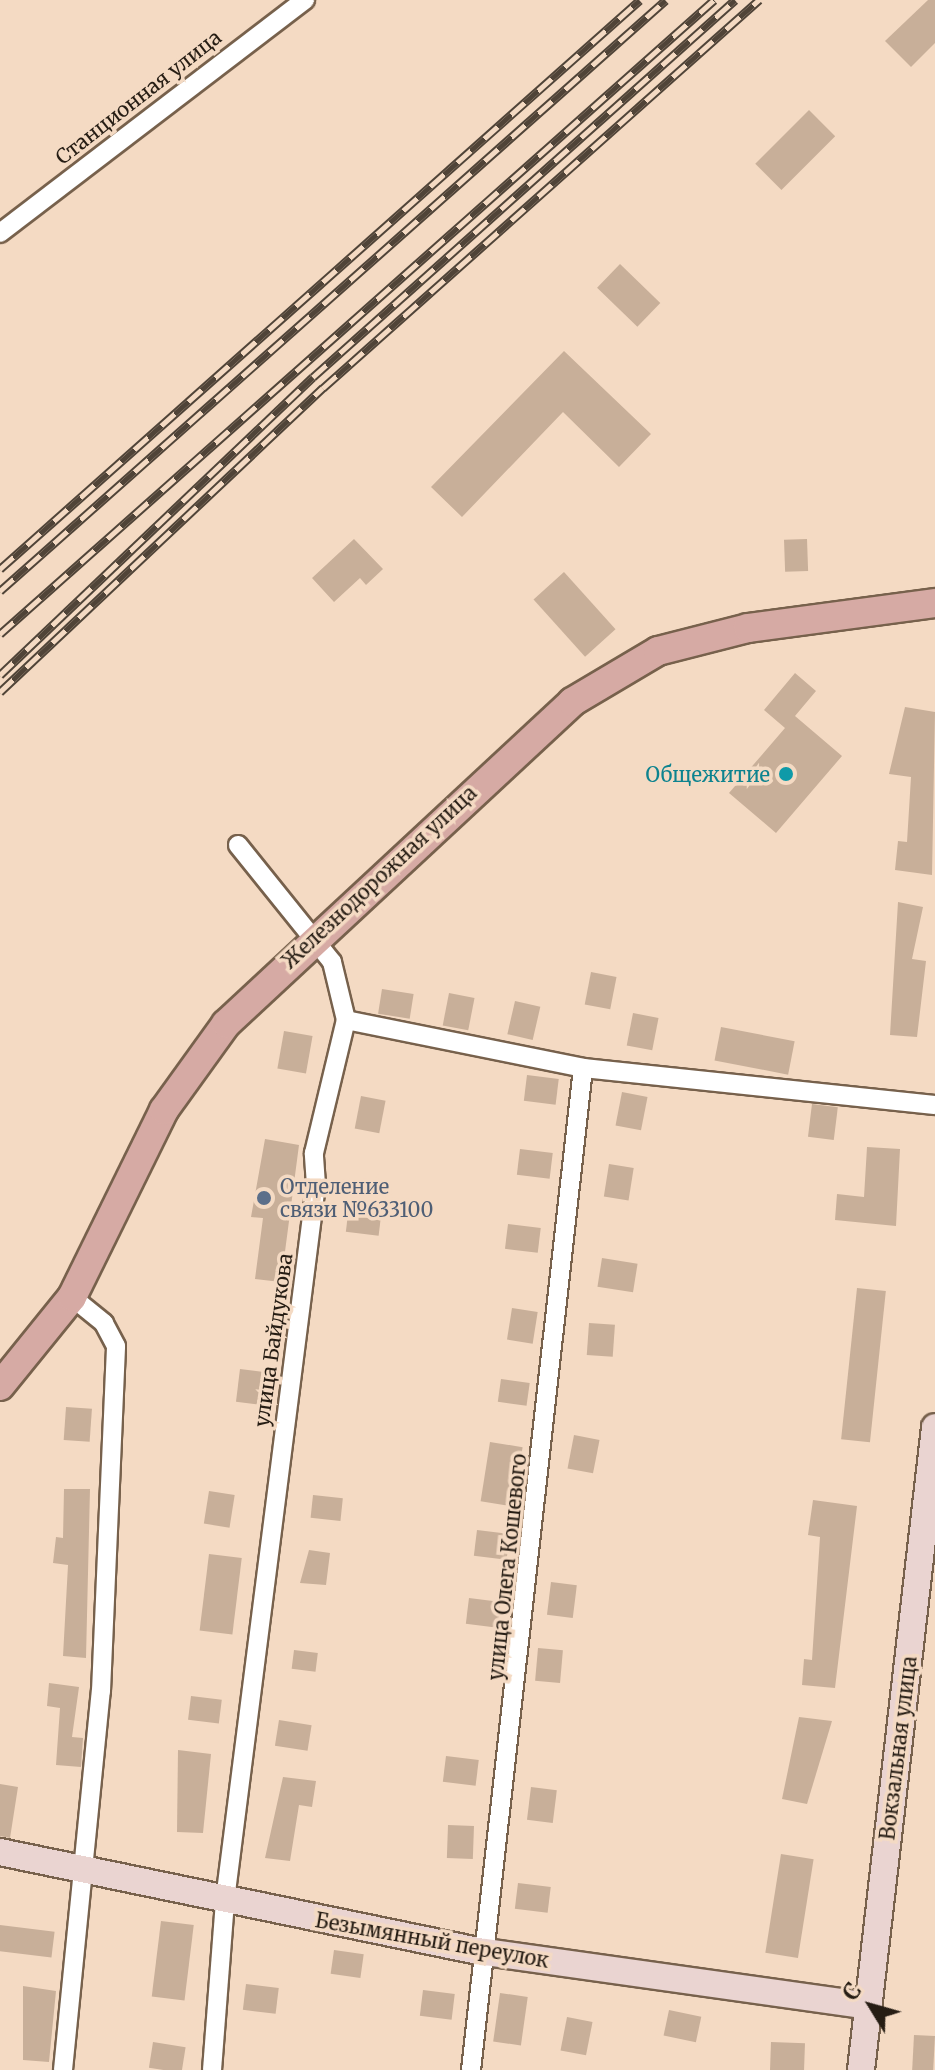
<!DOCTYPE html>
<meta charset="utf-8">
<style>
body{margin:0}
#map{position:relative;width:935px;height:2070px;overflow:hidden;background:#f4dac3;font-family:Merriweather,serif}
div>[style]{position:absolute}
.building>*{inset:0;background:#c8af99;transform-origin:0 0}
.roads{filter:drop-shadow(2px 0 #77614c) drop-shadow(-2px 0 #77614c) drop-shadow(0 2px #77614c) drop-shadow(0 -2px #77614c)}
.street>*{height:18px;margin:-9px;padding:0 9px;transform-origin:9px;border-radius:9px;background:#fff}
.secondary>*{height:26px;margin:-13px;padding:0 13px;transform-origin:13px;border-radius:13px;background:#ead4d1}
.primary>*{height:28px;margin:-14px;padding:0 14px;transform-origin:14px;border-radius:14px;background:#d6aaa4}
.rail>*{height:9px;margin-top:-4.5px;transform-origin:0;background:repeating-linear-gradient(90deg,#f4dac3 0 18px,#504438 0 36px);box-sizing:border-box;border-block:2px solid #504438}
.dots>*{width:22px;height:22px;translate:-50% -50%;box-sizing:border-box;border:4px solid #f4dac3;border-radius:50%}
span{translate:-50% -50%;white-space:nowrap;text-align:center;line-height:1.15;-webkit-text-stroke:7px #f4dac3;paint-order:stroke}
.street-label{font-size:20px;color:#261d14}
.culture-label{font-size:20px;color:#0d838f}
.right{translate:-100% -50%;text-align:right}
.service-label{font-size:20px;color:#4e5e75}
.left{translate:0 -50%;text-align:left}
.north{position:absolute;left:831px;top:1966px;width:80px;height:80px;-webkit-text-stroke:6px #f4dac3;paint-order:stroke;rotate:307deg;font-size:22px;font-weight:700;line-height:32px;text-align:center;color:#261d14}
.north::after{content:'';display:block;margin:auto;width:28px;height:36px;background:#261d14;clip-path:polygon(50% 0,100% 100%,50% 72%,0 100%)}
</style>
<div id="map">
<div class="building">
<i style="clip-path:polygon(928px 0,935px 0,935px 43px,911px 67px,885px 41px)"></i>
<i style="left:809px;top:110px;width:37px;height:76px;rotate:45deg"></i>
<i style="left:620px;top:264px;width:56px;height:33px;rotate:44deg"></i>
<i style="clip-path:polygon(564px 351px,651px 434px,619px 467px,563px 412px,462px 517px,431px 487px)"></i>
<i style="clip-path:polygon(354px 539px,383px 569px,366px 585px,360px 578px,334px 602px,312px 578px)"></i>
<i style="left:807px;top:539px;width:32px;height:23px;rotate:88deg"></i>
<i style="left:564px;top:572px;width:77px;height:41px;rotate:48deg"></i>
<i style="clip-path:polygon(795px 673px,816px 691px,795px 716px,842px 756px,776px 833px,729px 793px,785px 728px,764px 710px)"></i>
<i style="clip-path:polygon(905px 707px,935px 712px,932px 875px,895px 870px,898px 841px,907px 842px,911px 777px,889px 774px)"></i>
<i style="clip-path:polygon(898px 902px,923px 907px,912px 959px,926px 961px,917px 1037px,890px 1035px)"></i>
<i style="left:591px;top:972px;width:26px;height:33px;rotate:11deg"></i>
<i style="left:382px;top:989px;width:32px;height:25px;rotate:9deg"></i>
<i style="left:449px;top:993px;width:26px;height:33px;rotate:11deg"></i>
<i style="left:515px;top:1001px;width:26px;height:34px;rotate:13deg"></i>
<i style="left:633px;top:1013px;width:26px;height:33px;rotate:11deg"></i>
<i style="left:721px;top:1027px;width:75px;height:34px;rotate:11deg"></i>
<i style="left:284px;top:1031px;width:29px;height:38px;rotate:10deg"></i>
<i style="left:527px;top:1075px;width:32px;height:26px;rotate:7deg"></i>
<i style="left:622px;top:1092px;width:26px;height:34px;rotate:11deg"></i>
<i style="left:361px;top:1096px;width:25px;height:33px;rotate:11deg"></i>
<i style="left:812px;top:1104px;width:26px;height:33px;rotate:7deg"></i>
<i style="clip-path:polygon(265px 1139px,299px 1145px,281px 1282px,255px 1279px,263px 1218px,251px 1217px)"></i>
<i style="clip-path:polygon(867px 1147px,900px 1149px,896px 1226px,835px 1220px,837px 1194px,864px 1197px)"></i>
<i style="left:520px;top:1149px;width:33px;height:26px;rotate:7deg"></i>
<i style="left:609px;top:1164px;width:25px;height:33px;rotate:9deg"></i>
<i style="left:349px;top:1206px;width:33px;height:26px;rotate:7deg"></i>
<i style="left:508px;top:1224px;width:33px;height:25px;rotate:7deg"></i>
<i style="left:602px;top:1258px;width:36px;height:29px;rotate:9deg"></i>
<i style="left:857px;top:1288px;width:29px;height:152px;rotate:6deg"></i>
<i style="left:512px;top:1308px;width:26px;height:32px;rotate:9deg"></i>
<i style="left:589px;top:1323px;width:26px;height:32px;rotate:4deg"></i>
<i style="left:240px;top:1369px;width:26px;height:33px;rotate:7deg"></i>
<i style="left:501px;top:1379px;width:29px;height:23px;rotate:8deg"></i>
<i style="left:66px;top:1407px;width:26px;height:33px;rotate:4deg"></i>
<i style="left:574px;top:1435px;width:26px;height:34px;rotate:11deg"></i>
<i style="left:490px;top:1442px;width:33px;height:60px;rotate:9deg"></i>
<i style="clip-path:polygon(64px 1489px,90px 1489px,86px 1658px,63px 1656px,68px 1565px,53px 1563px,56px 1537px,63px 1538px)"></i>
<i style="left:209px;top:1491px;width:26px;height:33px;rotate:9deg"></i>
<i style="left:313px;top:1495px;width:30px;height:23px;rotate:6deg"></i>
<i style="clip-path:polygon(813px 1500px,857px 1506px,835px 1688px,802px 1685px,804px 1659px,812px 1660px,820px 1537px,808px 1535px)"></i>
<i style="left:477px;top:1530px;width:33px;height:26px;rotate:7deg"></i>
<i style="clip-path:polygon(309px 1550px,330px 1553px,326px 1585px,300px 1583px)"></i>
<i style="left:209px;top:1554px;width:33px;height:77px;rotate:7deg"></i>
<i style="left:551px;top:1582px;width:26px;height:33px;rotate:7deg"></i>
<i style="left:469px;top:1598px;width:32px;height:26px;rotate:7deg"></i>
<i style="left:538px;top:1648px;width:25px;height:33px;rotate:5deg"></i>
<i style="left:294px;top:1650px;width:24px;height:19px;rotate:7deg"></i>
<i style="clip-path:polygon(49px 1683px,79px 1687px,72px 1737px,83px 1738px,81px 1767px,56px 1765px,60px 1708px,47px 1706px)"></i>
<i style="left:191px;top:1696px;width:31px;height:24px;rotate:7deg"></i>
<i style="clip-path:polygon(799px 1717px,832px 1721px,807px 1804px,782px 1799px)"></i>
<i style="left:279px;top:1720px;width:33px;height:26px;rotate:9deg"></i>
<i style="clip-path:polygon(178px 1750px,211px 1754px,203px 1833px,177px 1832px)"></i>
<i style="left:446px;top:1756px;width:33px;height:26px;rotate:7deg"></i>
<i style="clip-path:polygon(283px 1777px,316px 1781px,312px 1807px,299px 1805px,290px 1861px,265px 1858px)"></i>
<i style="clip-path:polygon(0 1784px,18px 1787px,10px 1838px,0 1836px)"></i>
<i style="left:531px;top:1787px;width:26px;height:33px;rotate:7deg"></i>
<i style="left:448px;top:1825px;width:26px;height:33px;rotate:2deg"></i>
<i style="left:781px;top:1854px;width:33px;height:100px;rotate:9deg"></i>
<i style="left:518px;top:1883px;width:33px;height:26px;rotate:7deg"></i>
<i style="left:161px;top:1921px;width:33px;height:76px;rotate:7deg"></i>
<i style="left:0;top:1925px;width:55px;height:26px;rotate:7deg"></i>
<i style="left:334px;top:1950px;width:30px;height:24px;rotate:8deg"></i>
<i style="left:246px;top:1984px;width:33px;height:26px;rotate:7deg"></i>
<i style="clip-path:polygon(23px 1986px,56px 1991px,49px 2062px,23px 2060px)"></i>
<i style="left:423px;top:1990px;width:32px;height:26px;rotate:7deg"></i>
<i style="left:500px;top:1993px;width:28px;height:49px;rotate:8deg"></i>
<i style="left:669px;top:2010px;width:33px;height:26px;rotate:12deg"></i>
<i style="left:567px;top:2017px;width:26px;height:34px;rotate:11deg"></i>
<i style="left:914px;top:2035px;width:21px;height:35px;rotate:3deg"></i>
<i style="left:153px;top:2042px;width:33px;height:26px;rotate:9deg"></i>
<i style="left:771px;top:2042px;width:34px;height:28px;rotate:2deg"></i>
</div>
<div class="roads">
<div class="street">
<i style="left:0;top:233px;width:384px;rotate:-37.4deg"></i>
<i style="left:238px;top:845px;width:150px;rotate:51.2deg"></i>
<i style="left:332px;top:962px;width:60px;rotate:76.4deg"></i>
<i style="left:63px;top:2070px;width:381px;rotate:-84.3deg"></i>
<i style="left:101px;top:1691px;width:345px;rotate:-87.5deg"></i>
<i style="left:116px;top:1346px;width:26px;rotate:-118deg"></i>
<i style="left:104px;top:1323px;width:41px;rotate:-140.9deg"></i>
<i style="left:212px;top:2070px;width:170px;rotate:-85.6deg"></i>
<i style="left:225px;top:1900px;width:721px;rotate:-82.75deg"></i>
<i style="left:316px;top:1185px;width:32px;rotate:-94deg"></i>
<i style="left:314px;top:1153px;width:137px;rotate:-76.5deg"></i>
<i style="left:346px;top:1020px;width:242px;rotate:11.4deg"></i>
<i style="left:583px;top:1068px;width:354px;rotate:6deg"></i>
<i style="left:471px;top:2070px;width:1008px;rotate:-83.62deg"></i>
</div>
<div class="secondary">
<i style="left:0;top:1852px;width:495px;rotate:11.7deg"></i>
<i style="left:485px;top:1952px;width:387px;rotate:8deg"></i>
<i style="left:861px;top:2070px;width:647px;rotate:-83.43deg"></i>
</div>
<div class="primary">
<i style="left:0;top:1386px;width:114px;rotate:-51deg"></i>
<i style="left:72px;top:1297px;width:208px;rotate:-63.8deg"></i>
<i style="left:164px;top:1110px;width:106px;rotate:-54.2deg"></i>
<i style="left:226px;top:1024px;width:473px;rotate:-42.9deg"></i>
<i style="left:572px;top:702px;width:100px;rotate:-30.7deg"></i>
<i style="left:658px;top:651px;width:93px;rotate:-14.3deg"></i>
<i style="left:748px;top:628px;width:189px;rotate:-7.6deg"></i>
</div>
</div>
<div class="rail">
<i style="left:0;top:569px;width:856px;rotate:-41.64deg"></i>
<i style="left:0;top:591px;width:890px;rotate:-41.59deg"></i>
<i style="left:0;top:634px;width:955px;rotate:-41.6deg"></i>
<i style="left:0;top:675px;width:432px;rotate:-43.6deg"></i>
<i style="left:313px;top:377px;width:566px;rotate:-41.78deg"></i>
<i style="left:0;top:692px;width:444px;rotate:-43.3deg"></i>
<i style="left:323px;top:388px;width:584px;rotate:-41.67deg"></i>
</div>
<div class="dots">
<i style="left:786px;top:774px;background:#0f9aa8"></i>
<i style="left:264px;top:1198px;background:#5c6f8a"></i>
</div>
<div class="street-label">
<span style="left:138px;top:97px;rotate:-38deg">Станционная улица</span>
<span style="left:379px;top:877px;rotate:-43deg">Железнодорожная улица</span>
<span style="left:273px;top:1340px;rotate:-82deg">улица Байдукова</span>
<span style="left:507px;top:1567px;rotate:-84deg">улица Олега Кошевого</span>
<span style="left:898px;top:1748px;rotate:-83deg">Вокзальная улица</span>
<span style="left:432px;top:1940px;rotate:10deg">Безымянный переулок</span>
</div>
<div class="culture-label">
<span class="right" style="left:770px;top:774px">Общежитие</span>
</div>
<div class="service-label">
<span class="left" style="left:280px;top:1198px">Отделение<br>связи №633100</span>
</div>
<div class="north">С</div>
</div>
